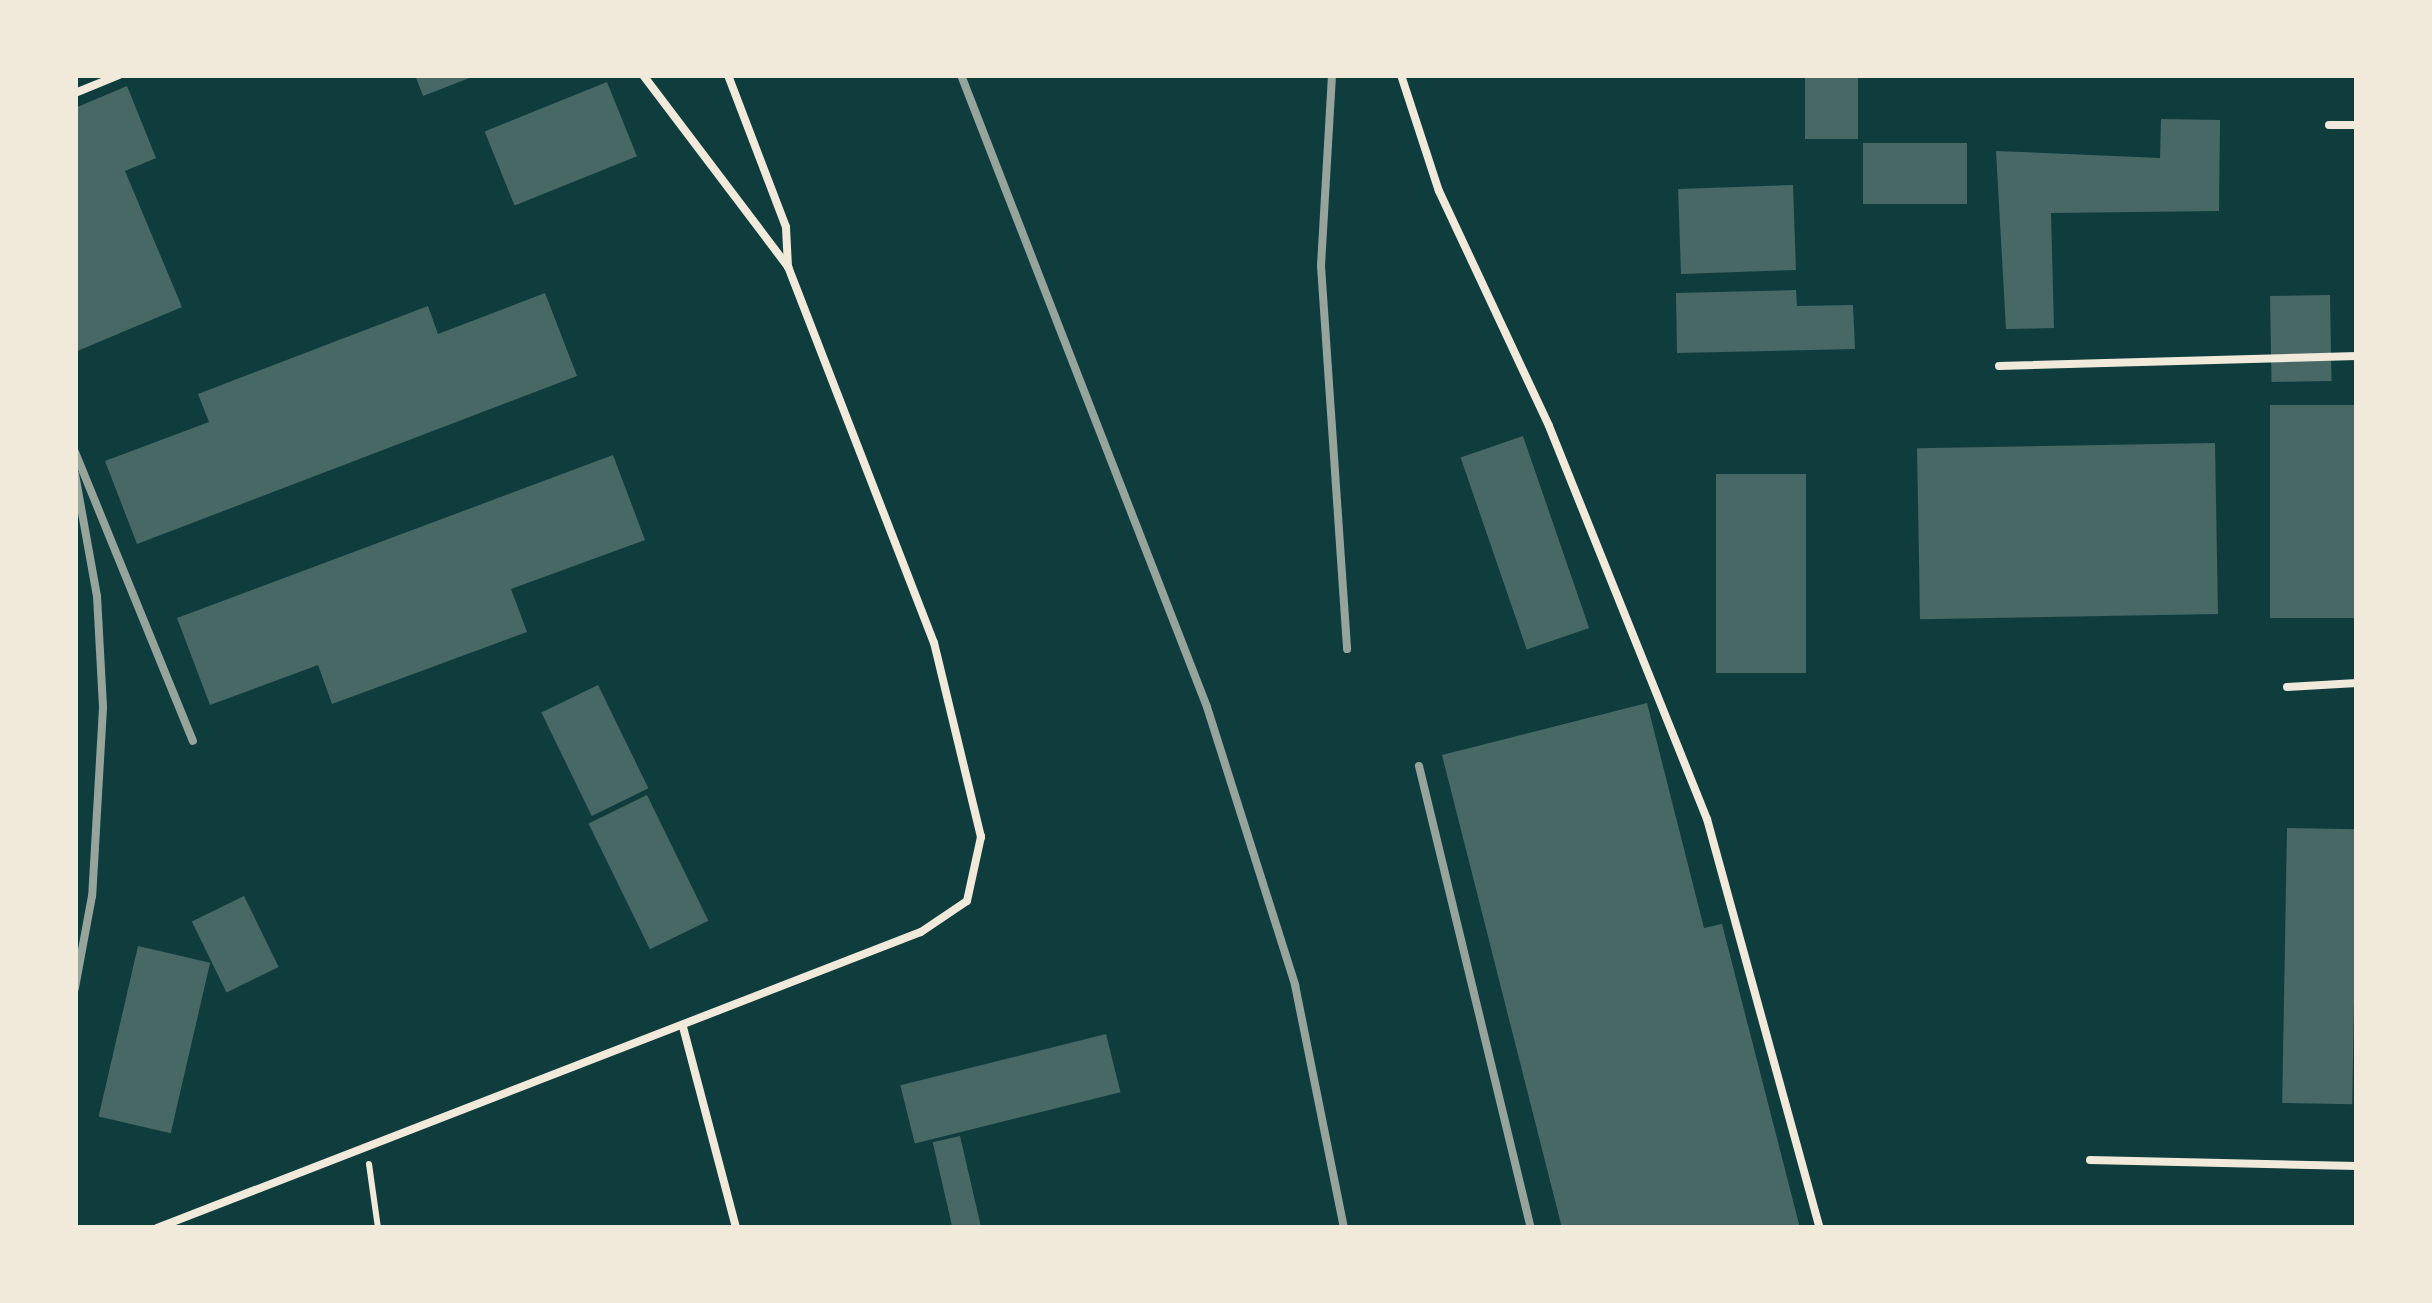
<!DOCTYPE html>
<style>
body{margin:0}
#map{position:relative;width:2432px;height:1303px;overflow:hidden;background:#0f3d3e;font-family:Manrope,sans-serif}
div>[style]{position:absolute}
.building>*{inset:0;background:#486865;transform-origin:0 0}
.path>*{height:6px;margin:-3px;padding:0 3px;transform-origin:3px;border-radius:3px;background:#f1e9da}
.service>*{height:8px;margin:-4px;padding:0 4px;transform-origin:4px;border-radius:4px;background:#f1e9da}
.rail>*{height:8px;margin:-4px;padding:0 4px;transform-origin:4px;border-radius:4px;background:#97a49c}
span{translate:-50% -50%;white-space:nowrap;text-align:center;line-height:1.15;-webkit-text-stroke:9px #f1e9da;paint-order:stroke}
.frame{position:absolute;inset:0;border:78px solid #f1e9da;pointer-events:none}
</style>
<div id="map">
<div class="building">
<i style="clip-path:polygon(415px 75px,477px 75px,423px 96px)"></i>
<i style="left:1805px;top:75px;width:53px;height:64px"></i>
<i style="left:607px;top:82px;width:80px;height:132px;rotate:68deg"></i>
<i style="clip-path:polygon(127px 86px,156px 158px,125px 171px,182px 307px,75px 352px,75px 108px)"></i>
<i style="clip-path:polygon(2161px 119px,2220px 120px,2219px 211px,2051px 213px,2054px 328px,2006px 329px,1996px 151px,2160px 158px)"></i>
<i style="left:1863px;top:143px;width:104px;height:61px"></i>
<i style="left:1793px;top:185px;width:85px;height:115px;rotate:88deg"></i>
<i style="clip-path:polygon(1796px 290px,1797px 306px,1853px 305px,1855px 349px,1677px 353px,1676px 293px)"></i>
<i style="clip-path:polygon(545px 293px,577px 376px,137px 544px,105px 461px,209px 422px,198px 394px,428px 306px,438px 334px)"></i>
<i style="left:2330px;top:295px;width:86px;height:60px;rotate:89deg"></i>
<i style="left:2357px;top:405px;width:213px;height:87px;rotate:90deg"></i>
<i style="left:1523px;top:436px;width:203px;height:66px;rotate:71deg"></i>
<i style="left:2215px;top:443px;width:171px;height:298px;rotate:89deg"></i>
<i style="clip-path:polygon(613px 455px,645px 540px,511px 589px,527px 632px,332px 704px,318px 665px,210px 705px,177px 618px)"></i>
<i style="left:1716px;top:474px;width:90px;height:199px"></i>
<i style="left:598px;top:685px;width:115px;height:63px;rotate:64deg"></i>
<i style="clip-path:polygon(1647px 703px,1704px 928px,1722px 924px,1800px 1228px,1562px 1228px,1442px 755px)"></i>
<i style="left:647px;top:795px;width:140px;height:65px;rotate:64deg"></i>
<i style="left:2287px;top:828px;width:70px;height:275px;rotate:1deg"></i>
<i style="left:244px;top:896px;width:79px;height:58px;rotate:64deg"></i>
<i style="left:138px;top:946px;width:74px;height:175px;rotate:13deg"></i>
<i style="left:1106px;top:1034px;width:60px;height:212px;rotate:76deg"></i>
<i style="left:960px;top:1136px;width:95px;height:28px;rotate:77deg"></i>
</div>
<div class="path">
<i style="left:369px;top:1164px;width:65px;rotate:82deg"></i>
</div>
<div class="service">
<i style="left:643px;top:75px;width:241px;rotate:52.9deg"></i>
<i style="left:1401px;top:75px;width:122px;rotate:71.9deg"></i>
<i style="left:1439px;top:191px;width:259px;rotate:64.9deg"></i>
<i style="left:1549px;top:426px;width:424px;rotate:68.1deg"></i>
<i style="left:1707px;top:819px;width:424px;rotate:74.6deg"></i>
<i style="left:75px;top:93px;width:48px;rotate:-22.2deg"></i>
<i style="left:2329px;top:125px;width:28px"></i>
<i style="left:1999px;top:366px;width:358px;rotate:-1.6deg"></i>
<i style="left:2287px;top:687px;width:70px;rotate:-3.3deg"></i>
<i style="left:683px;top:1027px;width:208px;rotate:75.2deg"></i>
<i style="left:2090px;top:1160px;width:267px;rotate:1.3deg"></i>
<i style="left:157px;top:1228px;width:819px;rotate:-21.18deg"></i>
<i style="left:921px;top:932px;width:55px;rotate:-34deg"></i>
<i style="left:967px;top:901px;width:66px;rotate:-77.7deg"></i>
<i style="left:981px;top:837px;width:200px;rotate:-103.6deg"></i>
<i style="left:934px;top:643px;width:403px;rotate:-111.2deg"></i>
<i style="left:788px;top:267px;width:40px;rotate:-92.9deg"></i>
<i style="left:786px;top:227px;width:163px;rotate:-110.9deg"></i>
</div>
<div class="rail">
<i style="left:961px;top:75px;width:678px;rotate:68.73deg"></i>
<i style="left:1207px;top:707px;width:292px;rotate:72.4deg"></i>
<i style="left:1295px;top:985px;width:248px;rotate:78.6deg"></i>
<i style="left:1332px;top:75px;width:191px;rotate:93.3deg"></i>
<i style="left:1321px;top:266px;width:384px;rotate:86.1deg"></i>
<i style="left:75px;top:452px;width:312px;rotate:67.8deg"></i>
<i style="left:75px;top:474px;width:124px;rotate:79.8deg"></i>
<i style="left:97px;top:596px;width:112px;rotate:86.9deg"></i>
<i style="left:103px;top:708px;width:188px;rotate:93.3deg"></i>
<i style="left:92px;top:896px;width:94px;rotate:100.5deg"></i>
<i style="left:1419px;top:766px;width:475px;rotate:76.4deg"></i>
</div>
<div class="frame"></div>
</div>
